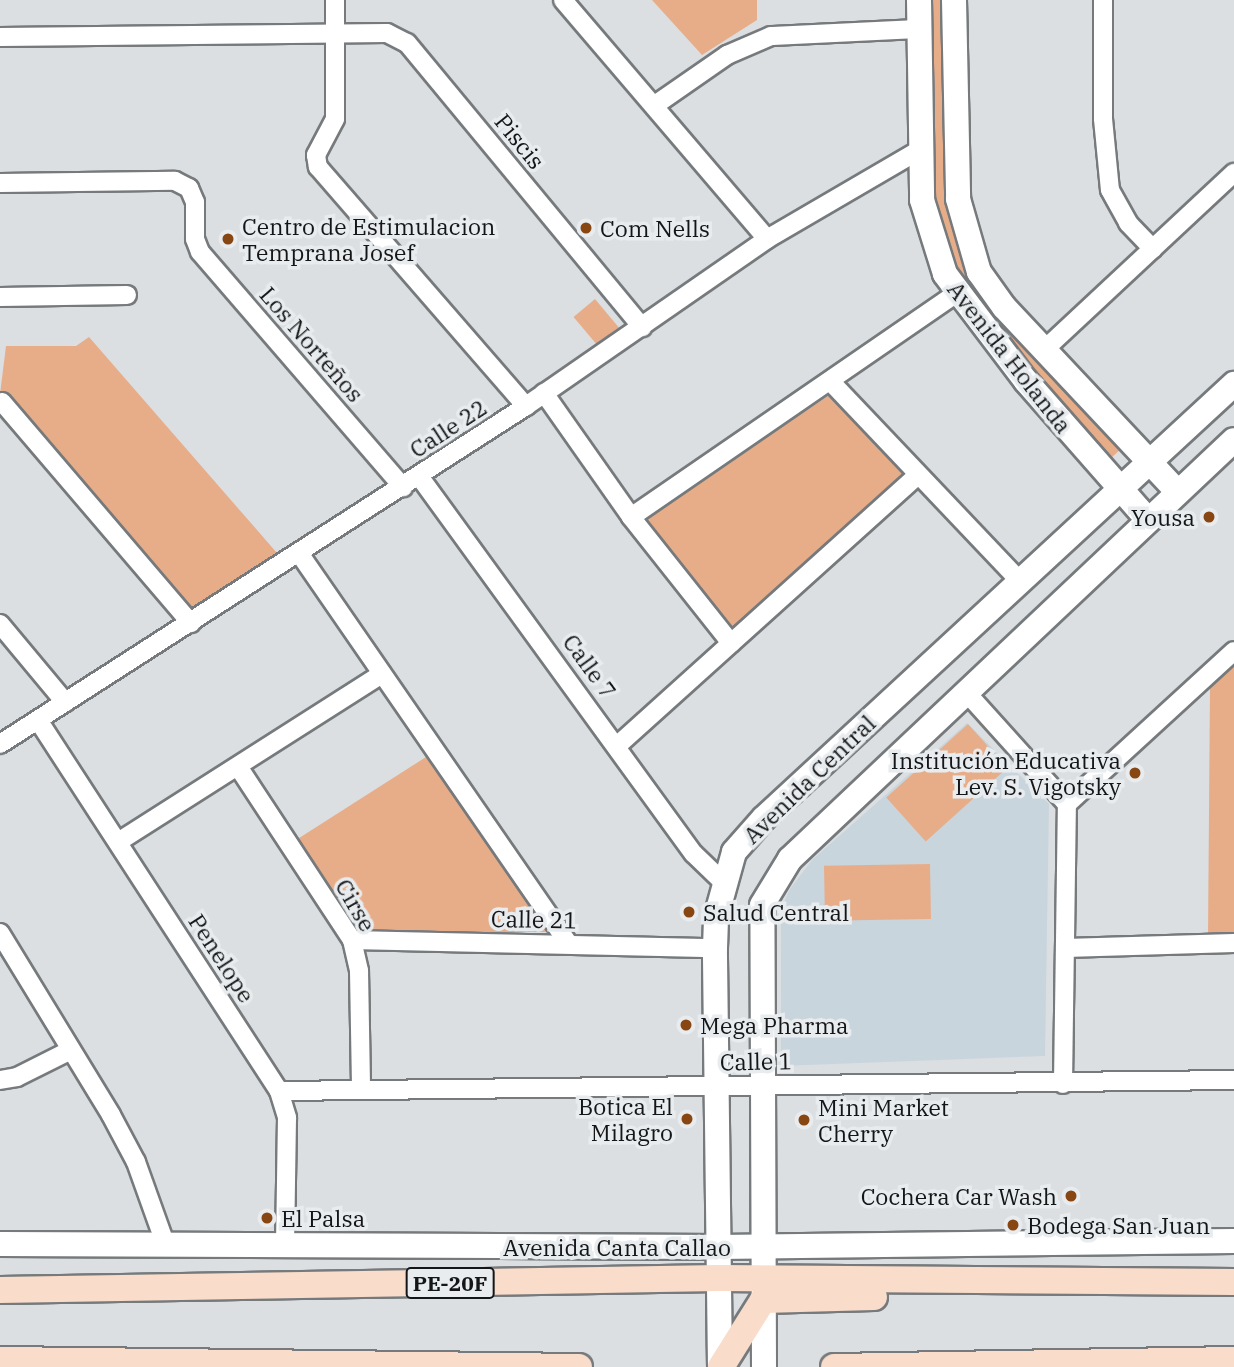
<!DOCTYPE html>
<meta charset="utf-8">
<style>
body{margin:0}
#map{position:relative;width:1234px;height:1367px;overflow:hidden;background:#dbdfe2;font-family:"IBM Plex Serif",serif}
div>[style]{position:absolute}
.built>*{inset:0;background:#c9d5dc}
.green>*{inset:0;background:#e7ad89;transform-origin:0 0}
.roads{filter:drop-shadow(2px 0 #767a7c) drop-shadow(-2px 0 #767a7c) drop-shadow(0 2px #767a7c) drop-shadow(0 -2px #767a7c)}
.street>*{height:18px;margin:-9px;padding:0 9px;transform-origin:9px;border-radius:9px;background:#fff}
.secondary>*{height:24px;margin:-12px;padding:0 12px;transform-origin:12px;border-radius:12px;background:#fff}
.primary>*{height:26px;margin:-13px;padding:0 13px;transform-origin:13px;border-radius:13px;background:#f9dcca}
.dots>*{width:19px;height:19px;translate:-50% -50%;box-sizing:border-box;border:4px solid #e8ecef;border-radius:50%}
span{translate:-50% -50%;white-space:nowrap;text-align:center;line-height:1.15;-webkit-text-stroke:7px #e8ecef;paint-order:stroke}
.shield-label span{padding:2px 5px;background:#e8ecef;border:2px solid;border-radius:5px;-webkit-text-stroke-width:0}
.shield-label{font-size:21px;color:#141516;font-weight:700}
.street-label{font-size:23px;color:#141516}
.poi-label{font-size:23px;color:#141516}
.left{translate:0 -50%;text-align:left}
.right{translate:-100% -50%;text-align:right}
</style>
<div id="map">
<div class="built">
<i style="clip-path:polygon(967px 723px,1049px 804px,1045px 1056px,781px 1066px,781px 909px,790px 889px,812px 860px)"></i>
</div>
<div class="green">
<i style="clip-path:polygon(652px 0,757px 0,757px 20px,702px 55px)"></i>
<i style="clip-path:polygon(928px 0,949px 0,962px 243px,1121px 449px,1111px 458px,961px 287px,933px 196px)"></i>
<i style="left:595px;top:299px;width:39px;height:28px;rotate:50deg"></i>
<i style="clip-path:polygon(89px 337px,277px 553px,181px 616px,0 394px,6px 346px,76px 346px)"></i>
<i style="clip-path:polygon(831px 394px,907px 477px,733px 630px,644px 518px)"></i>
<i style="clip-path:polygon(1234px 663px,1234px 937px,1208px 937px,1210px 686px)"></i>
<i style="left:968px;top:724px;width:59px;height:110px;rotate:48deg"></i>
<i style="clip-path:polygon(426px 757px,550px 932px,355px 932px,296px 840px)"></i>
<i style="left:930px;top:864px;width:55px;height:106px;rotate:89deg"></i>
</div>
<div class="roads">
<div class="street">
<i style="left:335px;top:0;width:119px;rotate:90deg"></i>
<i style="left:335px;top:119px;width:41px;rotate:117.8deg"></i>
<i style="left:316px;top:155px;width:12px;rotate:81deg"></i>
<i style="left:318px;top:167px;width:317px;rotate:49deg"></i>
<i style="left:563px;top:0;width:314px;rotate:49.5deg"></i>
<i style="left:1103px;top:0;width:119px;rotate:90deg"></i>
<i style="left:1103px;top:119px;width:71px;rotate:84.4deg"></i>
<i style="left:1110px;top:190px;width:38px;rotate:61deg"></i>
<i style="left:1128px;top:223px;width:36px;rotate:46deg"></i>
<i style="left:0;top:37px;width:387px;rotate:-0.6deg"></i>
<i style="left:387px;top:33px;width:22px;rotate:27deg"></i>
<i style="left:407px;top:43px;width:369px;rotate:50.4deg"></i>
<i style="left:655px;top:105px;width:88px;rotate:-34.8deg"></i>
<i style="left:727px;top:55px;width:48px;rotate:-23.4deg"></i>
<i style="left:771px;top:36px;width:148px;rotate:-2.7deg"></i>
<i style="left:0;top:183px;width:175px;rotate:-0.7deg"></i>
<i style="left:175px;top:181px;width:16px;rotate:27deg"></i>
<i style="left:189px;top:188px;width:15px;rotate:67deg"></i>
<i style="left:195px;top:202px;width:37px;rotate:90deg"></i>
<i style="left:195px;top:239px;width:14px;rotate:69deg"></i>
<i style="left:200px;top:252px;width:311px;rotate:49.2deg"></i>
<i style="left:0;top:297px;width:127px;rotate:-0.9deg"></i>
<i style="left:1044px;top:350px;width:260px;rotate:-43deg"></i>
<i style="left:831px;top:382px;width:274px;rotate:46.5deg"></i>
<i style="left:544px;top:393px;width:151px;rotate:54.9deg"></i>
<i style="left:631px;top:517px;width:161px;rotate:51.6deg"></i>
<i style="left:2px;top:402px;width:291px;rotate:49.5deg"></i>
<i style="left:419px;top:476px;width:467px;rotate:54deg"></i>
<i style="left:694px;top:854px;width:40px;rotate:44deg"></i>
<i style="left:631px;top:517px;width:396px;rotate:-34.5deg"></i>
<i style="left:299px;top:553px;width:475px;rotate:55.4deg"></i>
<i style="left:0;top:624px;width:102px;rotate:50.2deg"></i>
<i style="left:966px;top:692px;width:151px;rotate:48deg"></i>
<i style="left:38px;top:720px;width:442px;rotate:57deg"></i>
<i style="left:279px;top:1091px;width:28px;rotate:73deg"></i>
<i style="left:287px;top:1118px;width:129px;rotate:90.9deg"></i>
<i style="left:0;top:744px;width:625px;rotate:-32.72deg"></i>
<i style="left:526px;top:406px;width:293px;rotate:-34.7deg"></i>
<i style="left:767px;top:239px;width:178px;rotate:-30.3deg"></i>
<i style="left:618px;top:745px;width:402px;rotate:-42deg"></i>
<i style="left:239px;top:768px;width:206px;rotate:56.7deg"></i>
<i style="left:352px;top:940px;width:32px;rotate:77deg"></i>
<i style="left:359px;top:971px;width:118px;rotate:89deg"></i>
<i style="left:1067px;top:804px;width:226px;rotate:-42.5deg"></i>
<i style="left:118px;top:842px;width:313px;rotate:-32.5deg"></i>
<i style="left:0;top:933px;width:213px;rotate:58.6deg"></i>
<i style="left:111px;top:1115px;width:53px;rotate:62deg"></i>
<i style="left:136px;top:1162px;width:86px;rotate:70.3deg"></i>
<i style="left:352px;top:940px;width:363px;rotate:1.3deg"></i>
<i style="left:1065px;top:948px;width:169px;rotate:-1.7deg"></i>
<i style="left:0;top:1080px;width:17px;rotate:-10deg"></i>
<i style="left:17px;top:1077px;width:60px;rotate:-26.6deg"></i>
<i style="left:1063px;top:1084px;width:280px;rotate:-89.2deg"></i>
<i style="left:279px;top:1091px;width:955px;rotate:-0.66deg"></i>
</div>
<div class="secondary">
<i style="left:919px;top:0;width:200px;rotate:89.1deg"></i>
<i style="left:922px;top:200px;width:77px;rotate:72.7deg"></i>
<i style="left:945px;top:274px;width:134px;rotate:52.9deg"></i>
<i style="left:1026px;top:381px;width:185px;rotate:48.7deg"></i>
<i style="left:954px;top:0;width:199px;rotate:88.8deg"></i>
<i style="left:958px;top:199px;width:76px;rotate:74deg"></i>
<i style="left:979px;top:272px;width:43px;rotate:54.5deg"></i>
<i style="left:1004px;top:307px;width:254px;rotate:46.8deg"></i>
<i style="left:0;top:1244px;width:718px;rotate:0.24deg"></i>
<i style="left:718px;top:1247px;width:516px;rotate:-0.67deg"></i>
<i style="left:720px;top:1367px;width:419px;rotate:-90.7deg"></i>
<i style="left:715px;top:948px;width:31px;rotate:-88deg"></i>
<i style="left:716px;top:917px;width:67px;rotate:-74.5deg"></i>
<i style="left:734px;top:852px;width:45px;rotate:-48.6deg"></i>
<i style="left:764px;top:818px;width:640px;rotate:-42.72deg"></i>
<i style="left:764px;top:1367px;width:462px;rotate:-90.2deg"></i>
<i style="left:762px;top:905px;width:54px;rotate:-58.7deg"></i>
<i style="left:790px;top:859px;width:610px;rotate:-43.34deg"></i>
</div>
<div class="primary">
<i style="left:0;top:1290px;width:719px;rotate:-0.96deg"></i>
<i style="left:719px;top:1278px;width:515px;rotate:0.45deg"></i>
<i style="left:0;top:1360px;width:579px;rotate:0.69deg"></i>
<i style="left:721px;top:1367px;width:79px;rotate:-57.9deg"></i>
<i style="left:763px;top:1300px;width:111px;rotate:-1.5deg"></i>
<i style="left:834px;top:1367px;width:400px;rotate:-1deg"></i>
</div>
</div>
<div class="dots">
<i style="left:586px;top:228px;background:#884613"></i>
<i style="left:228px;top:239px;background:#884613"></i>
<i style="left:1209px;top:517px;background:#884613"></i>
<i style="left:1135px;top:773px;background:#884613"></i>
<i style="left:689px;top:912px;background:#884613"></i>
<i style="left:686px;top:1025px;background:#884613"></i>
<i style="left:687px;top:1119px;background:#884613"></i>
<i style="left:804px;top:1120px;background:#884613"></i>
<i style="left:1071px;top:1196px;background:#884613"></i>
<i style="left:267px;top:1218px;background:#884613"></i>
<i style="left:1013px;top:1225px;background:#884613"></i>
</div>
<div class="shield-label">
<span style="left:450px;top:1283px">PE-20F</span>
</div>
<div class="street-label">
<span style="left:520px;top:141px;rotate:51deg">Piscis</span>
<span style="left:312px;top:344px;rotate:49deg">Los Norteños</span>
<span style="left:1010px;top:357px;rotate:52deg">Avenida Holanda</span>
<span style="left:448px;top:428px;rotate:-33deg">Calle 22</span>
<span style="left:590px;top:666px;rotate:54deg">Calle 7</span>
<span style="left:809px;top:779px;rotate:-44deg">Avenida Central</span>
<span style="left:356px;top:905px;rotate:60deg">Cirse</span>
<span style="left:534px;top:919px;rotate:1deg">Calle 21</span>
<span style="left:222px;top:958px;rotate:57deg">Penelope</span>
<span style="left:756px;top:1061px;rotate:-1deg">Calle 1</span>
<span style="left:617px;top:1247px">Avenida Canta Callao</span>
</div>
<div class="poi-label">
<span class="left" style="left:242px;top:239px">Centro de Estimulacion<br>Temprana Josef</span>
<span class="left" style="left:600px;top:228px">Com Nells</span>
<span class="right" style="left:1195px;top:517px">Yousa</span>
<span class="right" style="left:1121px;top:773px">Institución Educativa<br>Lev. S. Vigotsky</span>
<span class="left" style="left:703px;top:912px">Salud Central</span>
<span class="left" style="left:700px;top:1025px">Mega Pharma</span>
<span class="right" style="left:673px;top:1119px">Botica El<br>Milagro</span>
<span class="left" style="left:818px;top:1120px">Mini Market<br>Cherry</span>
<span class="right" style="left:1057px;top:1196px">Cochera Car Wash</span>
<span class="left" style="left:281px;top:1218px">El Palsa</span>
<span class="left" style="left:1027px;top:1225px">Bodega San Juan</span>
</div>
</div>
